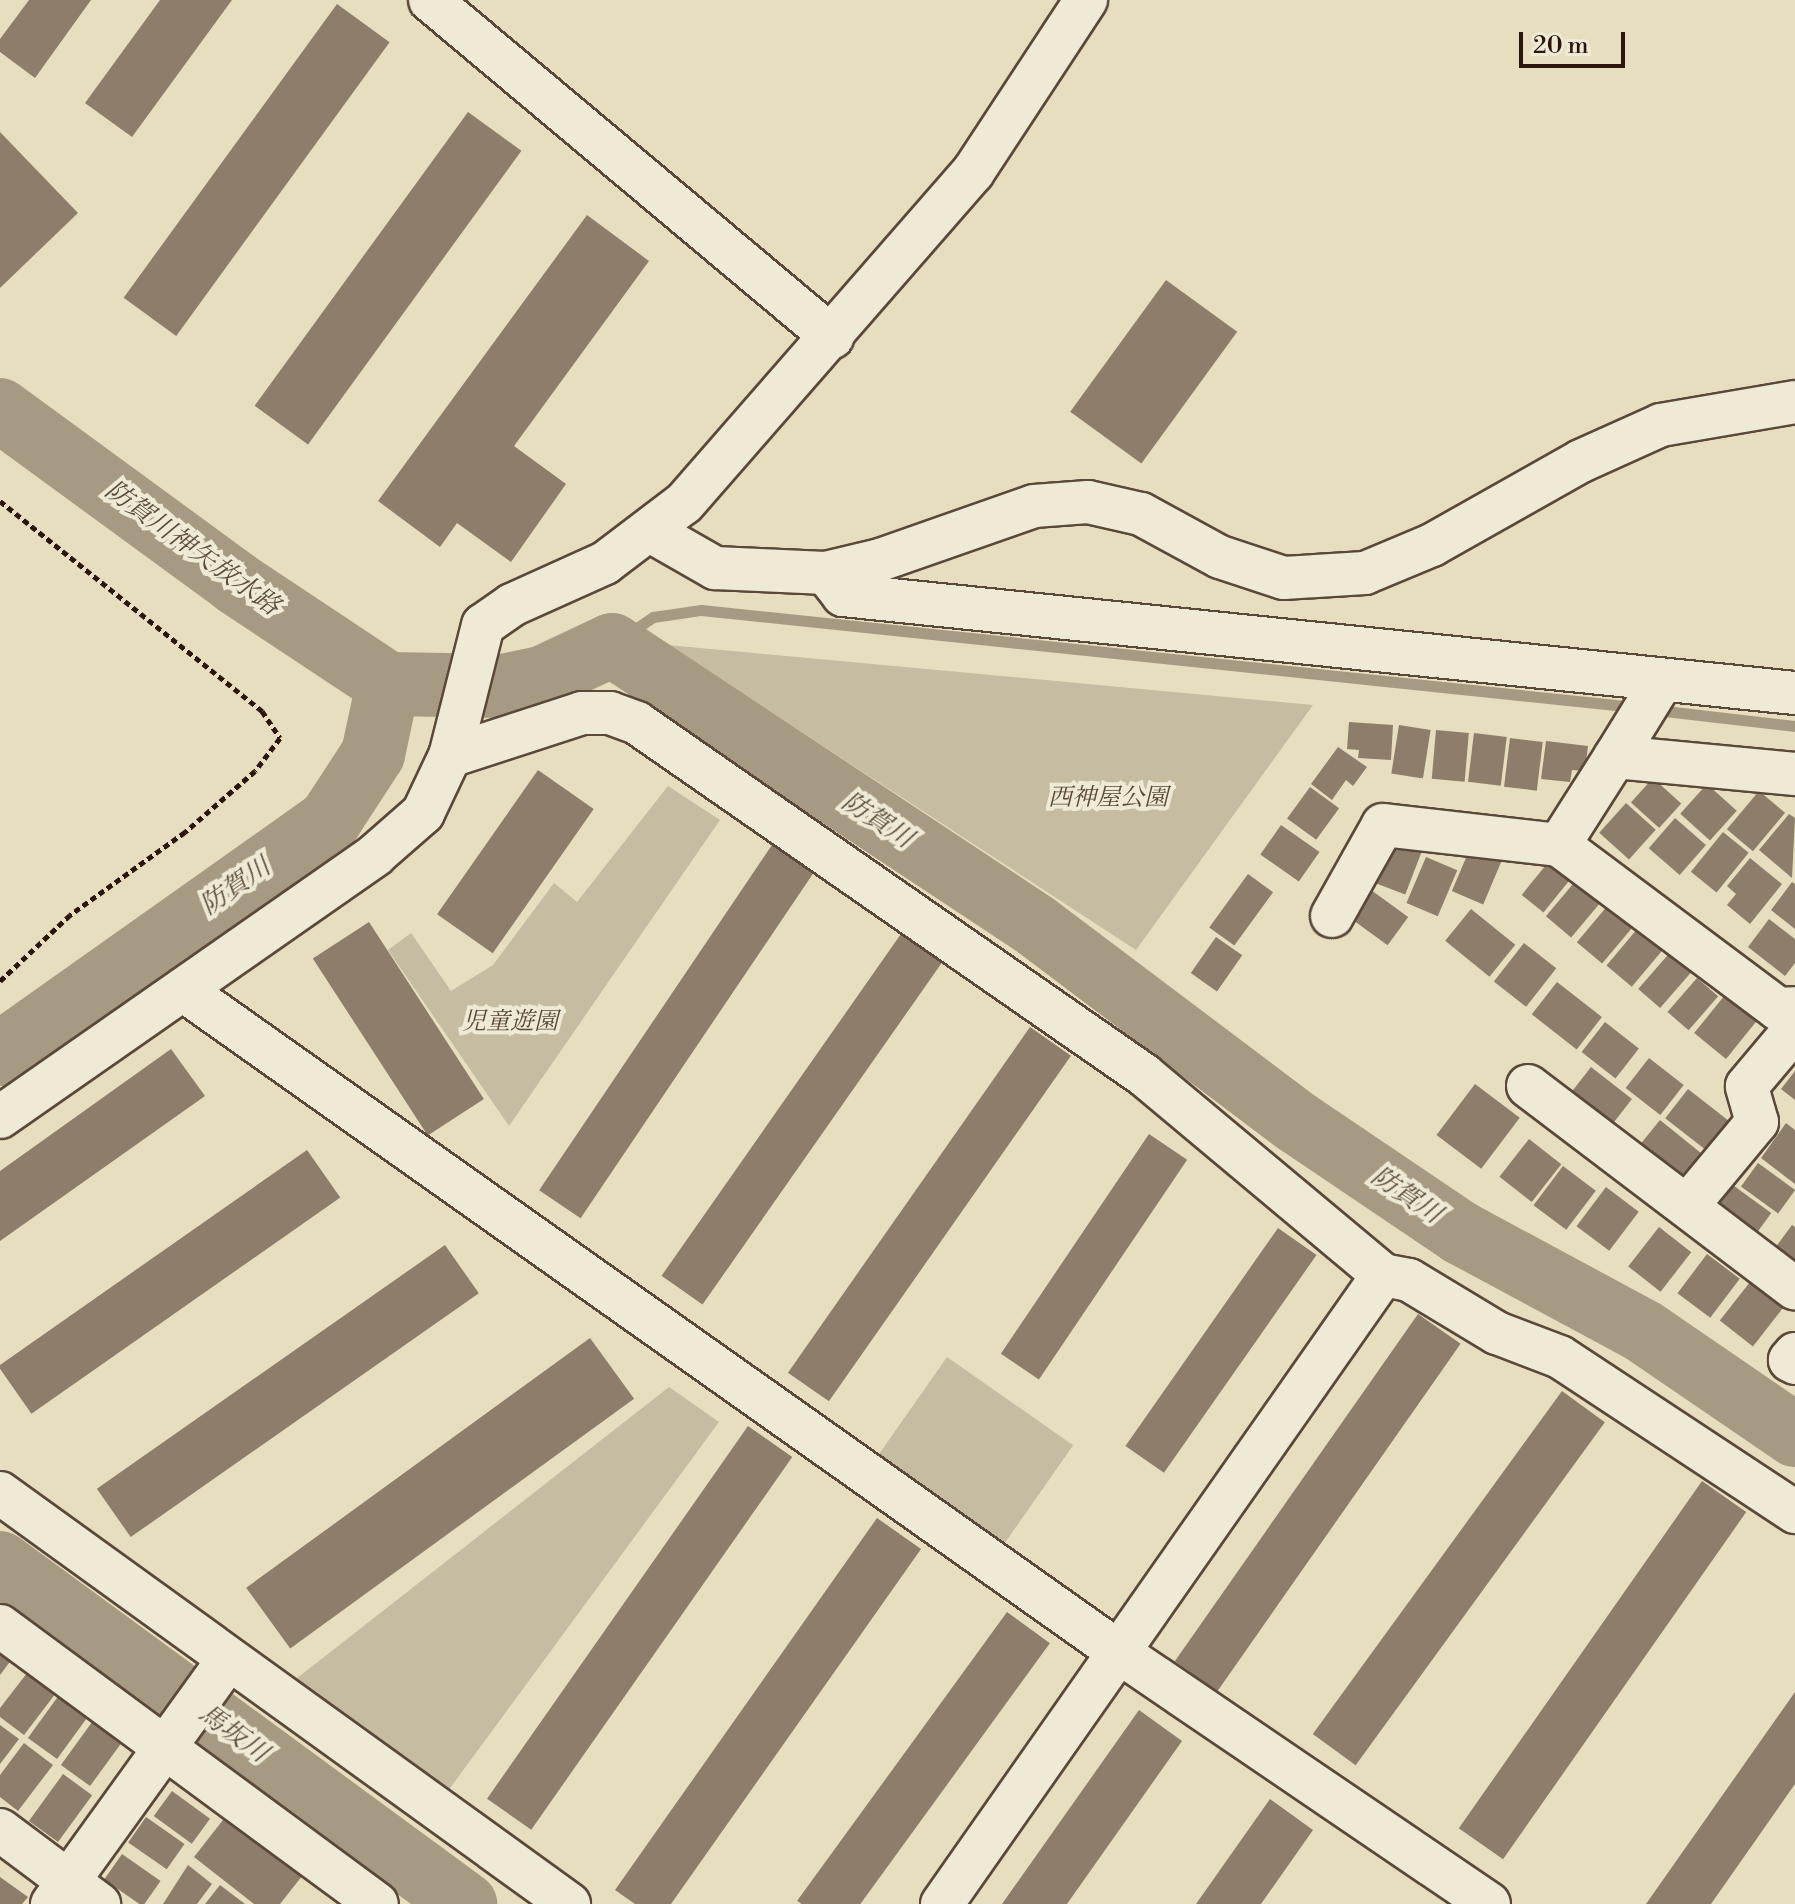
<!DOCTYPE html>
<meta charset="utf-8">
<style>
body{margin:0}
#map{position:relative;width:1795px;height:1904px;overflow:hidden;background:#e6debf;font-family:"Libre Bodoni","Noto Serif JP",serif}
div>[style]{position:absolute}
.green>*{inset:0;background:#c6bca1;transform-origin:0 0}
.stream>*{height:11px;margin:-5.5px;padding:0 5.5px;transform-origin:5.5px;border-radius:5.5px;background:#a69a82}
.river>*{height:64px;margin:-32px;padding:0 32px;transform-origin:32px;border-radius:32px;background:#a69a82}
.building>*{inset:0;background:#8c7e6a;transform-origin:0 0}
.path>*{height:5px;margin-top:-2.5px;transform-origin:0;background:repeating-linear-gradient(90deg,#2b160d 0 6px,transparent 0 10px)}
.roads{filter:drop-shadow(2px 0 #5a483a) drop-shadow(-2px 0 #5a483a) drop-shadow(0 2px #5a483a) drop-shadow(0 -2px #5a483a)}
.street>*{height:42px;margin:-21px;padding:0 21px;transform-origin:21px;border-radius:21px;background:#efead5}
span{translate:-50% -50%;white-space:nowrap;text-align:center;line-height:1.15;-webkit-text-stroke:8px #efead5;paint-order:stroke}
.park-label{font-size:24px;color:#5a4839;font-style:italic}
.water-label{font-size:26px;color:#5c4b3c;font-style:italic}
.scale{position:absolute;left:1519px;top:32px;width:106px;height:36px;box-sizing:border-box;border:4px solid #2b160d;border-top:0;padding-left:10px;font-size:24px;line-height:28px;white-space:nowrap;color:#2b160d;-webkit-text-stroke:6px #efead5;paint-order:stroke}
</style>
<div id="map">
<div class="green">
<i style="clip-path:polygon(668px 645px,1313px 705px,1136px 950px)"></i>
<i style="clip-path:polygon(668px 786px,720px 820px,509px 1126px,388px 950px,411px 933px,451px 991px,493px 965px,554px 883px,577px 902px)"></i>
<i style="left:947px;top:1357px;width:154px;height:130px;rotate:35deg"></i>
<i style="clip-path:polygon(669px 1387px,719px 1422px,442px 1799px,287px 1686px)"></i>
</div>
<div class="stream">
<i style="left:612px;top:645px;width:50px;rotate:-34.3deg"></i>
<i style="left:653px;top:617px;width:49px;rotate:-8.3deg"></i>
<i style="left:701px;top:610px;width:939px;rotate:5.93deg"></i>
<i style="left:1656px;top:710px;width:140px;rotate:6.6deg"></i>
</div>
<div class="river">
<i style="left:0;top:410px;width:293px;rotate:36.2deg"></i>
<i style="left:236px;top:583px;width:182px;rotate:33.6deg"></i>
<i style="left:388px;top:684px;width:115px;rotate:1deg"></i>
<i style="left:503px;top:686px;width:40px;rotate:-12deg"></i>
<i style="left:542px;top:678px;width:77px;rotate:-25.2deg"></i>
<i style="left:612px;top:645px;width:507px;rotate:33.5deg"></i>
<i style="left:1035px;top:925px;width:329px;rotate:37deg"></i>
<i style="left:1298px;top:1123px;width:197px;rotate:34deg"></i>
<i style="left:1461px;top:1233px;width:207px;rotate:28.3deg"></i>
<i style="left:1643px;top:1331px;width:184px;rotate:34.4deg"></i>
<i style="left:0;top:1054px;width:405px;rotate:-35.3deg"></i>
<i style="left:330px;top:820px;width:79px;rotate:-56.9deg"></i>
<i style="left:373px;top:754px;width:72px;rotate:-77.9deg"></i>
<i style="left:0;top:1563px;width:577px;rotate:36.25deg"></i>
</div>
<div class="building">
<i style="clip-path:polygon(29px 0,91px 0,35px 78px,0 52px,0 39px)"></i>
<i style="clip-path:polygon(160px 0,232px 0,132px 137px,85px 103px)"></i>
<i style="left:337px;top:4px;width:65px;height:363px;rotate:36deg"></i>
<i style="left:468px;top:112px;width:66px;height:363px;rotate:36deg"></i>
<i style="clip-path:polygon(0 132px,78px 213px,0 288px)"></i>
<i style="clip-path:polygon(587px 215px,649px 261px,514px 446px,566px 484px,511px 562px,457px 523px,440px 547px,378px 501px)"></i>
<i style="left:1166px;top:280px;width:88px;height:163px;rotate:36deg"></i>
<i style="clip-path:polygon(1349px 722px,1393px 725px,1391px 760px,1358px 758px,1359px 750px,1347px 749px)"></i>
<i style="left:1399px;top:725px;width:32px;height:49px;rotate:9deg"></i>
<i style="left:1436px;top:730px;width:33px;height:49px;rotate:5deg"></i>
<i style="left:1474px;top:733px;width:33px;height:49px;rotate:7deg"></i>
<i style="left:1510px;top:738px;width:33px;height:49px;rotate:7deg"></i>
<i style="clip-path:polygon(1546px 741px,1588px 746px,1585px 771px,1572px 770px,1570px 782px,1541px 779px)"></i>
<i style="clip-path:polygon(1338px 747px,1367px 767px,1353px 786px,1346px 780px,1332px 800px,1311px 784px)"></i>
<i style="left:538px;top:770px;width:68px;height:176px;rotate:35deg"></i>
<i style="left:1653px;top:778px;width:38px;height:33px;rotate:42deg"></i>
<i style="left:1707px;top:784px;width:40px;height:40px;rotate:42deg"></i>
<i style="left:1310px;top:787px;width:36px;height:39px;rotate:36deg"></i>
<i style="left:1759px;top:791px;width:34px;height:50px;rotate:40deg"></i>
<i style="left:1626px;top:803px;width:40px;height:40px;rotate:42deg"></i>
<i style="clip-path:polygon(1789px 814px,1795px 818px,1792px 878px,1759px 850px)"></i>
<i style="left:1675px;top:818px;width:41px;height:40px;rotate:41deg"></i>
<i style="left:1281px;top:825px;width:47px;height:36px;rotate:35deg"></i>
<i style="left:1723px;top:832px;width:33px;height:51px;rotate:39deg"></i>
<i style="left:1392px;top:837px;width:33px;height:49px;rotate:21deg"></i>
<i style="left:774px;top:842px;width:50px;height:420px;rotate:34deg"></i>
<i style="left:1471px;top:846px;width:34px;height:49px;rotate:23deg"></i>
<i style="left:1426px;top:857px;width:34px;height:50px;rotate:23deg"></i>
<i style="clip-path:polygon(1750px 858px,1782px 884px,1750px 924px,1727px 905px,1736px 894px,1727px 886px)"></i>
<i style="left:1550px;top:860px;width:28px;height:45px;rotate:39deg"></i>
<i style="left:1248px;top:874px;width:31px;height:66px;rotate:36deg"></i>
<i style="left:1578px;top:878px;width:33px;height:50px;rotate:40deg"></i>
<i style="clip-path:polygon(1792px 882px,1795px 884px,1795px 929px,1771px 910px)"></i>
<i style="left:1371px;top:890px;width:46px;height:35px;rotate:36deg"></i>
<i style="left:1609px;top:904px;width:33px;height:50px;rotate:40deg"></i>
<i style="left:1471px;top:909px;width:57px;height:41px;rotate:39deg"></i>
<i style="clip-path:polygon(1769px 919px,1795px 939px,1795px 963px,1785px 976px,1748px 947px)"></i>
<i style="left:369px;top:922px;width:211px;height:67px;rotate:57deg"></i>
<i style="left:1638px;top:928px;width:33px;height:49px;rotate:40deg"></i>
<i style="left:903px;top:931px;width:50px;height:421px;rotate:35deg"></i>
<i style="left:1216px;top:937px;width:32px;height:44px;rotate:35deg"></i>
<i style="left:1524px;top:943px;width:41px;height:49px;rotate:38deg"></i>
<i style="left:1673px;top:949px;width:29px;height:53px;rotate:41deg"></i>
<i style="left:1697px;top:978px;width:28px;height:45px;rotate:41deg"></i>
<i style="left:1557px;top:982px;width:57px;height:41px;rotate:38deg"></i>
<i style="left:1725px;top:995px;width:41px;height:49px;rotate:39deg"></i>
<i style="left:1605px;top:1022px;width:43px;height:38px;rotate:38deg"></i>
<i style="left:1030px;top:1027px;width:50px;height:422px;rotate:35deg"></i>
<i style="clip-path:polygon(171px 1049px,205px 1096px,0 1241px,0 1171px)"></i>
<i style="left:1649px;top:1058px;width:44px;height:38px;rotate:38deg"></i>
<i style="left:1591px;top:1067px;width:52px;height:37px;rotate:38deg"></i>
<i style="clip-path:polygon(1795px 1071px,1795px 1100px,1781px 1089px)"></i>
<i style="left:1475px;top:1084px;width:56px;height:64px;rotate:37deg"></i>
<i style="left:1688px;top:1089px;width:52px;height:37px;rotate:38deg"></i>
<i style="left:1660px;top:1120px;width:53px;height:38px;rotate:39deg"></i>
<i style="clip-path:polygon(1786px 1123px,1795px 1130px,1795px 1184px,1761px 1158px)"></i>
<i style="left:1149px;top:1134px;width:46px;height:265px;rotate:34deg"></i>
<i style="left:1529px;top:1139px;width:41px;height:48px;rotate:38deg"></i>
<i style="left:307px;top:1150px;width:58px;height:377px;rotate:55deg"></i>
<i style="left:1758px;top:1163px;width:46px;height:29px;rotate:36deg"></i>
<i style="left:1563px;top:1166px;width:41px;height:49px;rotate:37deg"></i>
<i style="left:1730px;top:1183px;width:51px;height:29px;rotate:36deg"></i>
<i style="left:1606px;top:1187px;width:41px;height:49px;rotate:37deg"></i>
<i style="clip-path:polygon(1792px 1225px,1795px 1227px,1795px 1263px,1775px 1248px)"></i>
<i style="left:1659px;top:1227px;width:41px;height:50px;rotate:38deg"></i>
<i style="left:1278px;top:1228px;width:47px;height:266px;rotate:35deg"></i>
<i style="left:445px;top:1245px;width:59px;height:425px;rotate:55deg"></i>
<i style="left:1707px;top:1254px;width:41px;height:49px;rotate:37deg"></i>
<i style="left:1750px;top:1282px;width:42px;height:49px;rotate:38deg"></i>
<i style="left:1418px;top:1314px;width:52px;height:424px;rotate:35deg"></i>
<i style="left:590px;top:1338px;width:75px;height:425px;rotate:54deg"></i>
<i style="left:1562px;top:1391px;width:53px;height:424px;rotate:36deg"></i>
<i style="left:748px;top:1426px;width:54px;height:455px;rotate:35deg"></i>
<i style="left:1702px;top:1481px;width:54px;height:424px;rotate:35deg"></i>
<i style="clip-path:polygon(877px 1518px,921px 1549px,671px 1904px,635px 1904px,615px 1890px)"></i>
<i style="left:1007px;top:1612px;width:53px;height:357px;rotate:36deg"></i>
<i style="clip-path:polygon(0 1644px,15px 1655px,0 1675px)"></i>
<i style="clip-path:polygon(31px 1668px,59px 1689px,24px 1735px,0 1717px,0 1708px)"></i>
<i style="left:62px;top:1691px;width:36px;height:58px;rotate:36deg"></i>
<i style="clip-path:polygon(1795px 1692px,1795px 1784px,1711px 1904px,1646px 1904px)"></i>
<i style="clip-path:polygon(1139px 1710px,1182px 1741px,1067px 1904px,1002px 1904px)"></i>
<i style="left:95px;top:1718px;width:36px;height:58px;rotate:36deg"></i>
<i style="clip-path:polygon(0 1725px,19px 1739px,0 1764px)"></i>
<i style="clip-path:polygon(24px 1743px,53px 1765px,18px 1811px,0 1797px,0 1775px)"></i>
<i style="left:63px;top:1774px;width:36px;height:58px;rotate:36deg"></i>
<i style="left:172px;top:1791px;width:47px;height:31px;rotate:36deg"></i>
<i style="clip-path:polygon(1270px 1799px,1313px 1830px,1261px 1904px,1196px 1904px)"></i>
<i style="clip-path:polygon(230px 1811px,306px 1871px,280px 1904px,254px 1904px,194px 1857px)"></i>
<i style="left:146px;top:1817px;width:47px;height:31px;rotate:35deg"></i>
<i style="left:122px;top:1854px;width:47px;height:31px;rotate:35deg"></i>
<i style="clip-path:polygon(188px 1865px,212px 1884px,197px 1904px,163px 1904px)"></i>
<i style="clip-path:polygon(0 1877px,28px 1897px,22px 1904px,0 1904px)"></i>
<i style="clip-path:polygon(220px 1885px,245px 1904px,205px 1904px)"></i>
</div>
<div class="path">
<i style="left:0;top:501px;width:336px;rotate:38.7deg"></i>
<i style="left:262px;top:711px;width:32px;rotate:56deg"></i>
<i style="left:280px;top:738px;width:41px;rotate:127.1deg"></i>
<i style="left:255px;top:771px;width:93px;rotate:138.9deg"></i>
<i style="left:185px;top:832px;width:142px;rotate:144.2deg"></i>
<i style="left:70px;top:915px;width:96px;rotate:136.7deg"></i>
</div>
<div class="roads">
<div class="street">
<i style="left:430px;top:0;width:525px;rotate:39.97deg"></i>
<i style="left:1086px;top:0;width:206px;rotate:123.3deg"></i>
<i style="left:973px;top:172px;width:439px;rotate:131.1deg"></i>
<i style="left:684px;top:503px;width:99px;rotate:142.8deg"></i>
<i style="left:605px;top:563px;width:102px;rotate:155.7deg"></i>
<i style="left:512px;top:605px;width:35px;rotate:145deg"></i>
<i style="left:483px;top:625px;width:135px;rotate:104.1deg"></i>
<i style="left:450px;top:756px;width:139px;rotate:-18deg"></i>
<i style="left:582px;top:713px;width:28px"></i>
<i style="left:610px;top:713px;width:29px;rotate:20deg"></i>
<i style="left:637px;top:723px;width:617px;rotate:34.77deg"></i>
<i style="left:1144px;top:1075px;width:312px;rotate:39.9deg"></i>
<i style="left:1383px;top:1275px;width:26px;rotate:11deg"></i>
<i style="left:1409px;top:1280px;width:103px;rotate:31.1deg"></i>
<i style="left:1497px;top:1333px;width:67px;rotate:20.9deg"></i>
<i style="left:1560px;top:1357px;width:282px;rotate:33.4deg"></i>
<i style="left:652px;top:532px;width:73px;rotate:29.7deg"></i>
<i style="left:715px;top:568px;width:111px;rotate:2.6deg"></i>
<i style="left:826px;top:573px;width:28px;rotate:52deg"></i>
<i style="left:843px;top:595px;width:957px;rotate:5.88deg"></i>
<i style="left:826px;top:573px;width:56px;rotate:-13.5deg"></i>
<i style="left:880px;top:560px;width:163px;rotate:-19.3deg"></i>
<i style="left:1034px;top:506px;width:54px;rotate:-4.2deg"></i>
<i style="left:1088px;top:502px;width:54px;rotate:12.8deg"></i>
<i style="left:1141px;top:514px;width:90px;rotate:28.6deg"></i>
<i style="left:1220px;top:557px;width:67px;rotate:18.2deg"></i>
<i style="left:1284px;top:578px;width:81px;rotate:-3.5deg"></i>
<i style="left:1365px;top:573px;width:73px;rotate:-22.7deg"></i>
<i style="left:1432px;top:545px;width:171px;rotate:-29.4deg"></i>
<i style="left:1581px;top:461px;width:88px;rotate:-24.2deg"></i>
<i style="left:1661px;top:425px;width:136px;rotate:-9.7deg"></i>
<i style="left:1615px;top:757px;width:89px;rotate:-58.3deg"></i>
<i style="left:1559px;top:845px;width:104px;rotate:-57.5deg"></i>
<i style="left:1615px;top:757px;width:181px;rotate:5.4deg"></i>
<i style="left:1332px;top:916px;width:104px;rotate:-60.7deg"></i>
<i style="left:1383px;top:825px;width:177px;rotate:6.5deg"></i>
<i style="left:1559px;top:845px;width:274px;rotate:36.8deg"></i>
<i style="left:1778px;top:1009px;width:17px;rotate:-3deg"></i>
<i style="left:183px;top:990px;width:1148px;rotate:35.28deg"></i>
<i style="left:1120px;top:1653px;width:446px;rotate:34.2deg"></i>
<i style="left:1528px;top:1086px;width:335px;rotate:37.2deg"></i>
<i style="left:0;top:1117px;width:457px;rotate:-34.9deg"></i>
<i style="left:375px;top:855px;width:64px;rotate:-41.2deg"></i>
<i style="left:423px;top:813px;width:63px;rotate:-64.7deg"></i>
<i style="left:1688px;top:1205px;width:108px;rotate:-50.3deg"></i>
<i style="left:1757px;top:1122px;width:37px;rotate:-106deg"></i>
<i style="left:1747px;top:1086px;width:75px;rotate:-49.9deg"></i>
<i style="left:1795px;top:1354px;width:8px;rotate:130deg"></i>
<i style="left:1790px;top:1360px;width:6px;rotate:31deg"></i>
<i style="left:0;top:1493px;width:702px;rotate:35.84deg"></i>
<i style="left:0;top:1626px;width:468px;rotate:36.4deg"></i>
<i style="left:0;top:1830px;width:124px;rotate:36.8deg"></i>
<i style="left:52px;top:1904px;width:302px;rotate:-54.2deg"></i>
<i style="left:942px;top:1904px;width:768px;rotate:-54.97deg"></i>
</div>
</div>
<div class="park-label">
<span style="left:1108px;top:799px">西神屋公園</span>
<span style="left:510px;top:1023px">児童遊園</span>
</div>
<div class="water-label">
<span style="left:192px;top:549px;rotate:36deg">防賀川神矢放水路</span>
<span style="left:877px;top:821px;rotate:33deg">防賀川</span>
<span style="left:236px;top:887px;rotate:-35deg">防賀川</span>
<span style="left:1406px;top:1196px;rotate:34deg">防賀川</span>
<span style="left:233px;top:1734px;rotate:36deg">馬坂川</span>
</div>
<div class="scale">20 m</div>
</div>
